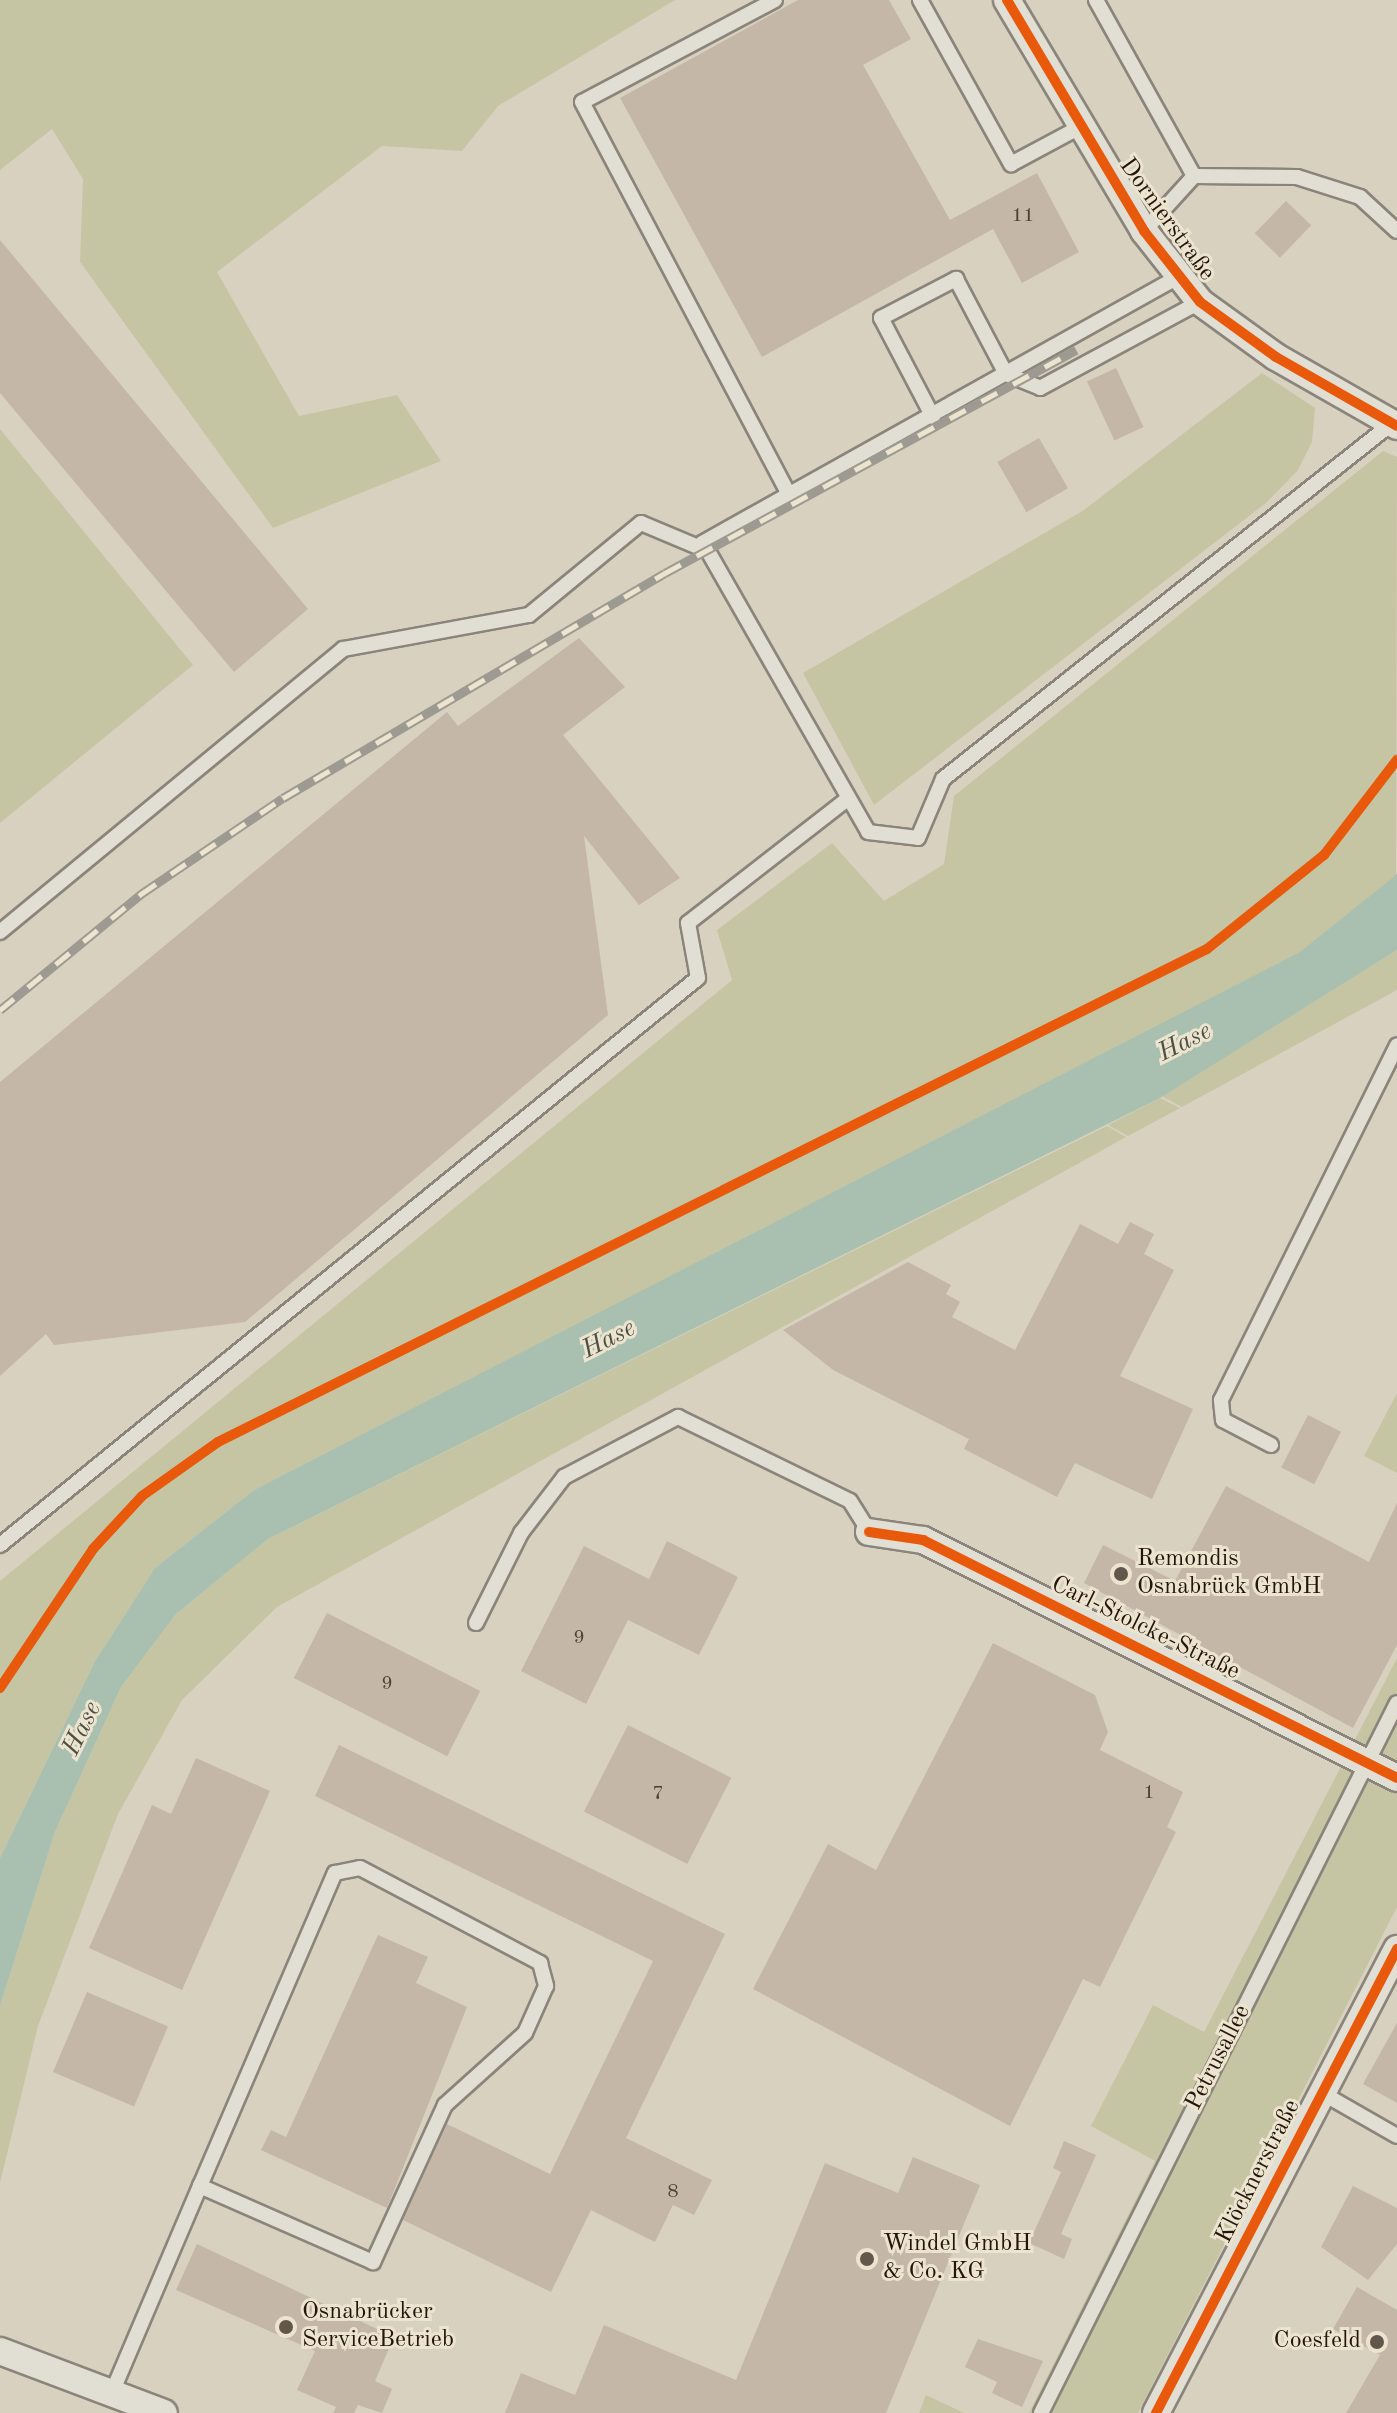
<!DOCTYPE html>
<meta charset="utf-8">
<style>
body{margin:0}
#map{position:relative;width:1397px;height:2413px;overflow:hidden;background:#d8d1c0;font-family:"Old Standard TT",serif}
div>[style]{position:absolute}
.green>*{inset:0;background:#c6c5a3}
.water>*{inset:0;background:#a9c0b1}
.building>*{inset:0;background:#c4b7a8;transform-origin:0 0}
.roads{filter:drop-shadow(2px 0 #8a847a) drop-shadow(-2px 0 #8a847a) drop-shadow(0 2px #8a847a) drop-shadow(0 -2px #8a847a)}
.lane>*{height:14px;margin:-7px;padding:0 7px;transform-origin:7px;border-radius:7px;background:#e1ded4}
.street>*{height:26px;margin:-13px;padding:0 13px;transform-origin:13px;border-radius:13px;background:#e1ded4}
.rail>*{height:9px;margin-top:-4.5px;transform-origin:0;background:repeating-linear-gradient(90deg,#ece4cf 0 18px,#9d9a92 0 36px);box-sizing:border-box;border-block:2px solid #9d9a92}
.cycleway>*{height:10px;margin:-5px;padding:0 5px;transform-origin:5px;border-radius:5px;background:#e8590c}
.dots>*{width:22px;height:22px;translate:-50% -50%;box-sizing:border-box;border:4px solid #ece4cf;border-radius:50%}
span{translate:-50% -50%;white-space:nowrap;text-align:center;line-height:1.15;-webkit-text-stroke:6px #ece4cf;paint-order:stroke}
.number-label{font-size:20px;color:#4e4035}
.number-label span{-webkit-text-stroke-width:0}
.street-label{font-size:24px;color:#24160c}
.poi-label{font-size:24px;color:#24160c}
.left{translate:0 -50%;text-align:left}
.right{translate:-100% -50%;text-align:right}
.water-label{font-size:26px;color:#4c4f44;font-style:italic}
</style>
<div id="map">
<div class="green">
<i style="clip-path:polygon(0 0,675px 0,498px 106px,462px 151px,382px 146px,217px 272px,299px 416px,397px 395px,441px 461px,273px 528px,80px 262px,83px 179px,52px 129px,0 170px)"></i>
<i style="clip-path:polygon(1262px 373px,1315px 408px,1312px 442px,1298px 470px,1266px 503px,874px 805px,803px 673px,1084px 510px)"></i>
<i style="clip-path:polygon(0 429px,193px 665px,0 823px)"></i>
<i style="clip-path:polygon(1383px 451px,1397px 457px,1396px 875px,1301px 952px,1224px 994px,254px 1490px,155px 1568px,95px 1661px,0 1858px,0 1581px,732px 980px,717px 930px,832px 843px,884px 901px,944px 864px,954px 796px)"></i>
<i style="clip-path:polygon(1397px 950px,1397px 990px,1182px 1107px,1162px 1096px)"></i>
<i style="clip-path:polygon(1160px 1098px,1180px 1108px,1128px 1136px,1108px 1125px)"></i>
<i style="clip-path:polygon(1107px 1126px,1126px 1137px,277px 1607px,182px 1700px,118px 1814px,38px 2026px,0 2183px,0 2006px,55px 1832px,121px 1687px,176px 1614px,268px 1539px)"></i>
<i style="clip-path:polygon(1397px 1393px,1397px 1473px,1364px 1456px)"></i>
<i style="clip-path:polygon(1397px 1658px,1397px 1907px,1138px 2413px,1029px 2413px,1155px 2161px,1091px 2126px,1153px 2005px,1204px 2032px)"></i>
<i style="clip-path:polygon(926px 2395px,964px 2413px,919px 2413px)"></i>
</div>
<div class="water">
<i style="clip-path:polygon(1397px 874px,1397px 950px,1160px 1098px,268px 1539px,176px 1614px,121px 1687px,55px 1832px,0 2006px,0 1858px,95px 1661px,155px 1568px,254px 1490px,1300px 952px)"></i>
</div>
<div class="building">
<i style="clip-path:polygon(798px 0,889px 0,911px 39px,863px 65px,950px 220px,1037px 173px,1079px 252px,1022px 283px,993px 229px,762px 357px,620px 98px)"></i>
<i style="left:1286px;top:201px;width:35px;height:45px;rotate:44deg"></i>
<i style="clip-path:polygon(0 240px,308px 609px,234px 672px,0 393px)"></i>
<i style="left:1116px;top:368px;width:65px;height:32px;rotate:65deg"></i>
<i style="left:1039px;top:438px;width:58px;height:48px;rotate:60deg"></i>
<i style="clip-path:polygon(579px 638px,625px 687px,563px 735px,680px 878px,639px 905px,584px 836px,608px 1015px,245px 1322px,54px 1345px,46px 1334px,0 1376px,0 1082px,447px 712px,458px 726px)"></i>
<i style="clip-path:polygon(1130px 1222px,1154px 1234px,1144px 1254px,1174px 1270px,1120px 1376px,1193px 1409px,1152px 1499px,1075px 1463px,1057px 1497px,964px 1449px,969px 1439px,833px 1370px,783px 1330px,908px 1262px,951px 1285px,946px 1294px,960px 1302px,952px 1317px,1015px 1350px,1080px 1224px,1118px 1244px)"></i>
<i style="left:1308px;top:1415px;width:37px;height:59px;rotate:27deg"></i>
<i style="clip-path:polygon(1226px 1486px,1369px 1562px,1397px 1503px,1397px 1645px,1353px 1728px,1084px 1583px,1103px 1545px,1175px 1581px)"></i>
<i style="clip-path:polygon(667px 1541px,738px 1577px,699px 1655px,628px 1620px,586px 1704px,521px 1671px,584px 1546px,649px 1579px)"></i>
<i style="left:327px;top:1613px;width:172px;height:73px;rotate:27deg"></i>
<i style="clip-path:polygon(993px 1643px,1095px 1695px,1108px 1732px,1100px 1750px,1183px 1792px,1167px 1827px,1176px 1832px,1100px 1987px,1083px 1979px,1010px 2126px,753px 1989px,828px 1844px,876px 1870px)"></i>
<i style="left:628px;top:1725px;width:116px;height:97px;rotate:27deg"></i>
<i style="clip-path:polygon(339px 1745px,725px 1934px,626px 2138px,712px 2180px,694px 2215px,673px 2205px,655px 2242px,591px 2210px,551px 2292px,403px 2220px,447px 2124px,550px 2174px,653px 1961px,315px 1796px)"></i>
<i style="clip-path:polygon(196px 1758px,270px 1791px,182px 1990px,89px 1948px,152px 1805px,171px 1814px)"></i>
<i style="clip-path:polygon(378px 1935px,428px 1957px,416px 1983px,467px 2007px,387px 2208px,261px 2150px,271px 2130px,286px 2137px)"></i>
<i style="left:87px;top:1992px;width:88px;height:87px;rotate:23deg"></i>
<i style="clip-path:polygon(1397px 2023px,1397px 2103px,1363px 2084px)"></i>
<i style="clip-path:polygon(1064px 2141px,1096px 2155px,1061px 2234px,1072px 2239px,1064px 2259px,1029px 2243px,1061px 2172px,1053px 2168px)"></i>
<i style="clip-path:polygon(913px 2157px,980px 2185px,886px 2413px,505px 2413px,521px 2373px,575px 2395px,604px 2325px,736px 2380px,825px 2163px,898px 2193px)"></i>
<i style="clip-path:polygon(1353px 2186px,1397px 2208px,1397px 2244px,1368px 2280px,1321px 2247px)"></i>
<i style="clip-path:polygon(197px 2244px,394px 2337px,375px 2381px,392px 2389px,382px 2413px,358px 2405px,354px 2413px,333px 2413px,336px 2407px,297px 2390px,315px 2351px,176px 2290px)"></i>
<i style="clip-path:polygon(1357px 2287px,1397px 2310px,1397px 2413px,1346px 2413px,1380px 2355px,1333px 2329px)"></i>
<i style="clip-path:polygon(978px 2339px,1043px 2361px,1022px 2407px,992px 2393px,997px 2382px,965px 2367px)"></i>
</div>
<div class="roads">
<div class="lane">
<i style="left:775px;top:0;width:218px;rotate:152.1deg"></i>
<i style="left:582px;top:102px;width:444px;rotate:62.2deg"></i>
<i style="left:920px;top:0;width:188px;rotate:61deg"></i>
<i style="left:1011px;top:164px;width:76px;rotate:-28.2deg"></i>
<i style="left:1096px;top:0;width:201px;rotate:60.9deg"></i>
<i style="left:1144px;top:231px;width:74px;rotate:-47.7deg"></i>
<i style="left:1194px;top:176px;width:103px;rotate:0.6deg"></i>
<i style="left:1297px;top:177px;width:66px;rotate:17.6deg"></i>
<i style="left:1360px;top:197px;width:50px;rotate:42.6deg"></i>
<i style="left:933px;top:417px;width:112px;rotate:-117.7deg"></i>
<i style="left:881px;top:318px;width:85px;rotate:-27.5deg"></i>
<i style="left:956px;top:279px;width:107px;rotate:62.2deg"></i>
<i style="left:1006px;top:374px;width:37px;rotate:22deg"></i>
<i style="left:1040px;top:388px;width:182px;rotate:-28.3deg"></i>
<i style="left:702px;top:543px;width:545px;rotate:-29.2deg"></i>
<i style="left:0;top:932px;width:445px;rotate:-39.5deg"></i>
<i style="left:343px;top:649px;width:189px;rotate:-10.4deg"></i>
<i style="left:529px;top:615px;width:145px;rotate:-39.4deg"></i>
<i style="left:641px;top:523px;width:73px;rotate:22.7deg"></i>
<i style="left:708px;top:551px;width:323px;rotate:60.3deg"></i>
<i style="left:868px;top:832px;width:50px;rotate:6.8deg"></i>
<i style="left:918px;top:838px;width:64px;rotate:-67deg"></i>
<i style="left:943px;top:779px;width:572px;rotate:-38.39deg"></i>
<i style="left:1271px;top:1445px;width:54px;rotate:-152.5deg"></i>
<i style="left:1223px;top:1420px;width:20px;rotate:-96deg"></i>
<i style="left:1221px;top:1400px;width:396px;rotate:-63.6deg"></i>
<i style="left:0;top:1545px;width:899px;rotate:-39.09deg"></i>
<i style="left:698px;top:978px;width:56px;rotate:-100.3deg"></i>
<i style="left:688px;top:923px;width:202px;rotate:-37.9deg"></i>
<i style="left:476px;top:1623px;width:101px;rotate:-63.4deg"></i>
<i style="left:521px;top:1533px;width:71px;rotate:-52.5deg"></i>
<i style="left:564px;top:1477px;width:129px;rotate:-27.8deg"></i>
<i style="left:678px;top:1417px;width:191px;rotate:26deg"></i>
<i style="left:850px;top:1501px;width:36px;rotate:58deg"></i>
<i style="left:1322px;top:2093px;width:86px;rotate:29.8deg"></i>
<i style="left:113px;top:2390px;width:222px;rotate:-66.9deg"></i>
<i style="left:200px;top:2186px;width:341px;rotate:-66.7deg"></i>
<i style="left:335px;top:1873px;width:25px;rotate:-11deg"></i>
<i style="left:360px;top:1868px;width:204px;rotate:27.8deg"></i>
<i style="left:540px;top:1963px;width:24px;rotate:75deg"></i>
<i style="left:546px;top:1986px;width:51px;rotate:114.1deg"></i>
<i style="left:525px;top:2033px;width:108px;rotate:138deg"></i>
<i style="left:445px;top:2105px;width:173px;rotate:114.6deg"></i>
<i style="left:373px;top:2262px;width:189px;rotate:-156.3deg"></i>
<i style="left:1041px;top:2413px;width:794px;rotate:-63.37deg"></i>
</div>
<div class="street">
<i style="left:1007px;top:0;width:269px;rotate:59.3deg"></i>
<i style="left:1144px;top:231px;width:90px;rotate:51.7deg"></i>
<i style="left:1200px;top:302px;width:94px;rotate:35.9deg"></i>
<i style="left:1276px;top:357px;width:139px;rotate:29.7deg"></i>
<i style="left:869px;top:1532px;width:55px;rotate:8.4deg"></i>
<i style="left:923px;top:1540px;width:530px;rotate:26.66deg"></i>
<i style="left:0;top:2351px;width:175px;rotate:20.7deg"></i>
<i style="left:1156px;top:2413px;width:523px;rotate:-62.55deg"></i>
</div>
</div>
<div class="rail">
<i style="left:0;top:1010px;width:183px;rotate:-39.4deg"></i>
<i style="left:141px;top:894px;width:171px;rotate:-34.1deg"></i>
<i style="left:283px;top:798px;width:443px;rotate:-30.5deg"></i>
<i style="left:665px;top:573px;width:468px;rotate:-28.5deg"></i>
</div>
<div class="cycleway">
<i style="left:1007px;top:0;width:269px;rotate:59.3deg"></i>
<i style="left:1144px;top:231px;width:90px;rotate:51.7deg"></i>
<i style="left:1200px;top:302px;width:94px;rotate:35.9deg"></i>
<i style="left:1276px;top:357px;width:139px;rotate:29.7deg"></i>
<i style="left:869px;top:1532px;width:55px;rotate:8.4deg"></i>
<i style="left:923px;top:1540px;width:530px;rotate:26.66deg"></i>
<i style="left:0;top:1688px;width:167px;rotate:-56.2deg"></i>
<i style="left:93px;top:1549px;width:72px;rotate:-47.2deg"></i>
<i style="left:142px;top:1496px;width:93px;rotate:-35.4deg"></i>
<i style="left:218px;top:1442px;width:1105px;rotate:-26.5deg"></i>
<i style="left:1207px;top:949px;width:150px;rotate:-38.8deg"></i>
<i style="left:1324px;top:855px;width:120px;rotate:-52.5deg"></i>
<i style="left:1156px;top:2413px;width:523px;rotate:-62.55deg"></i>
</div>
<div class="dots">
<i style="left:1121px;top:1574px;background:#63574b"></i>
<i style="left:867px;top:2259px;background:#63574b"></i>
<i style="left:286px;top:2327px;background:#63574b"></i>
<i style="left:1377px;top:2342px;background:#63574b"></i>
</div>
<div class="number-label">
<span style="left:1023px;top:216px">11</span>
<span style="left:579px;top:1638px">9</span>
<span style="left:387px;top:1684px">9</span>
<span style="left:1149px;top:1793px">1</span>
<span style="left:658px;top:1794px">7</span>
<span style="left:673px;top:2192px">8</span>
</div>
<div class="street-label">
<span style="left:1166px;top:220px;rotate:54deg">Dornierstraße</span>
<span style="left:1145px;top:1629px;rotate:26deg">Carl-Stolcke-Straße</span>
<span style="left:1219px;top:2058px;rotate:-63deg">Petrusallee</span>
<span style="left:1259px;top:2172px;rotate:-63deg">Klöcknerstraße</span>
</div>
<div class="poi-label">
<span class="left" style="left:1137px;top:1574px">Remondis<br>Osnabrück GmbH</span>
<span class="left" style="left:883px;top:2259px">Windel GmbH<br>&amp; Co. KG</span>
<span class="left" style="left:302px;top:2327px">Osnabrücker<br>ServiceBetrieb</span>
<span class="right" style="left:1361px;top:2342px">Coesfeld</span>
</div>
<div class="water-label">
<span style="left:1185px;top:1043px;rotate:-27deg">Hase</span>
<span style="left:609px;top:1340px;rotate:-27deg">Hase</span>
<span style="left:83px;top:1729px;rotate:-64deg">Hase</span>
</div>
</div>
